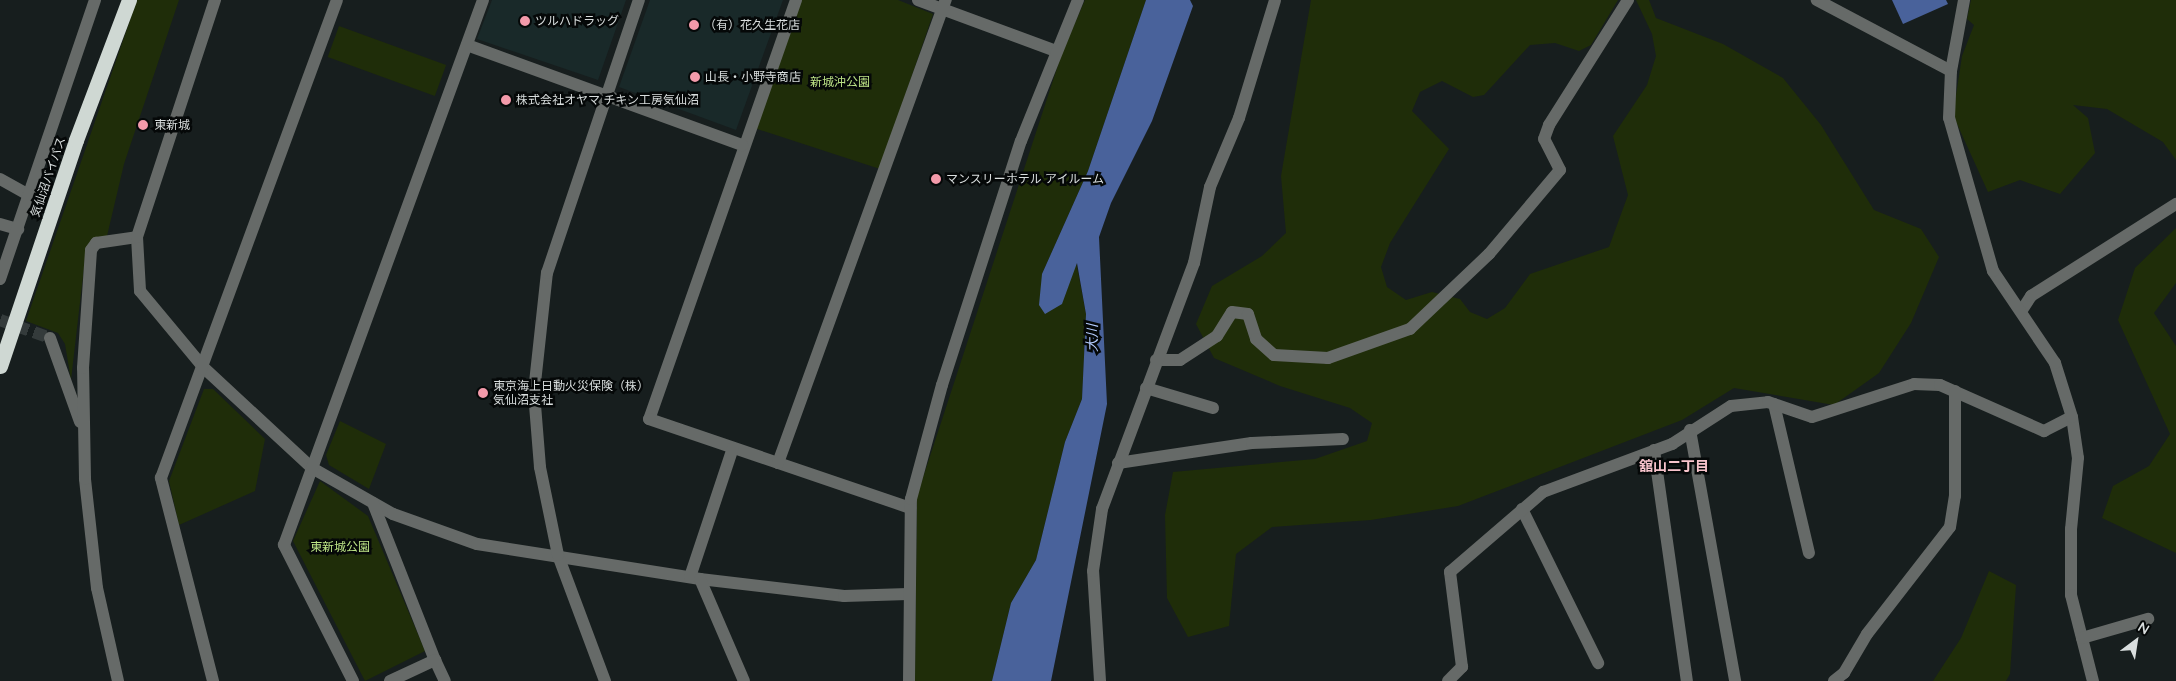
<!DOCTYPE html>
<meta charset="utf-8">
<style>
body{margin:0}
#map{position:relative;width:2176px;height:681px;overflow:hidden;background:#171e1e;font-family:Quicksand,"Noto Sans JP",sans-serif}
div>[style]{position:absolute}
.built>*{inset:0;background:#192929}
.green>*{inset:0;background:#1f2d09;transform-origin:0 0}
.water>*{inset:0;background:#49629b}
.minor-tunnel>*{height:12px;margin-top:-6px;transform-origin:0;background:repeating-linear-gradient(90deg,#343b3b 0 12px,transparent 0 18px)}
.minor>*{height:12px;margin:-6px;padding:0 6px;transform-origin:6px;border-radius:6px;background:#666a68}
.highway>*{height:15px;margin:-7.5px;padding:0 7.5px;transform-origin:7.5px;border-radius:7.5px;background:#cfd8d3}
.dots>*{width:14px;height:14px;translate:-50% -50%;box-sizing:border-box;border:2px solid #050808;border-radius:50%}
span{translate:-50% -50%;white-space:nowrap;text-align:center;line-height:1.15;-webkit-text-stroke:5px #050808;paint-order:stroke}
.poi-label{font-size:12px;color:#d9dede}
.left{translate:0 -50%;text-align:left}
.park-label{font-size:12px;color:#bde487}
.street-label{font-size:12px;color:#d9dede}
.water-label{font-size:14px;color:#b5cdff;font-style:italic}
.neighbourhood-label{font-size:14px;color:#f7c3cb;font-weight:700}
.north{position:absolute;left:2111px;top:616px;width:50px;height:50px;-webkit-text-stroke:4px #050808;paint-order:stroke;rotate:31deg;font-size:14px;font-weight:700;line-height:20px;text-align:center;color:#d9dede}
.north::after{content:'';display:block;margin:auto;width:18px;height:22px;background:#d9dede;clip-path:polygon(50% 0,100% 100%,50% 72%,0 100%)}
</style>
<div id="map">
<div class="built">
<i style="clip-path:polygon(492px 0,626px 0,598px 80px,477px 39px)"></i>
<i style="clip-path:polygon(650px 0,783px 0,736px 130px,619px 87px)"></i>
</div>
<div class="green">
<i style="clip-path:polygon(137px 0,179px 0,124px 164px,107px 236px,85px 259px,71px 380px,65px 344px,58px 333px,26px 321px)"></i>
<i style="clip-path:polygon(801px 0,898px 0,933px 14px,880px 169px,754px 128px)"></i>
<i style="clip-path:polygon(1085px 0,1146px 0,1088px 171px,1042px 274px,1071px 271px,1076px 262px,1086px 314px,1082px 399px,1065px 442px,1036px 560px,1011px 603px,992px 681px,915px 681px,917px 496px,1062px 53px)"></i>
<i style="clip-path:polygon(1311px 0,1618px 0,1591px 45px,1579px 51px,1555px 43px,1530px 45px,1484px 95px,1473px 97px,1442px 81px,1420px 92px,1412px 111px,1449px 149px,1390px 243px,1381px 267px,1387px 287px,1406px 300px,1432px 292px,1460px 299px,1470px 312px,1487px 319px,1505px 308px,1530px 274px,1609px 247px,1628px 195px,1613px 136px,1647px 85px,1656px 56px,1652px 34px,1636px 0,1649px 0,1656px 18px,1723px 44px,1783px 78px,1821px 125px,1874px 210px,1921px 229px,1939px 257px,1911px 323px,1879px 373px,1834px 405px,1734px 388px,1682px 420px,1458px 506px,1371px 520px,1272px 527px,1236px 554px,1229px 626px,1188px 637px,1167px 598px,1165px 515px,1173px 472px,1315px 459px,1367px 441px,1372px 423px,1350px 408px,1280px 386px,1214px 358px,1196px 324px,1212px 286px,1262px 256px,1286px 233px,1281px 176px)"></i>
<i style="clip-path:polygon(1971px 0,2176px 0,2176px 160px,2163px 142px,2107px 109px,2073px 105px,2088px 118px,2095px 153px,2060px 194px,2020px 180px,1988px 192px,1953px 115px,1962px 56px,1974px 25px,1967px 19px)"></i>
<i style="left:339px;top:26px;width:114px;height:33px;rotate:20deg"></i>
<i style="clip-path:polygon(2176px 228px,2176px 283px,2154px 313px,2176px 346px,2176px 553px,2102px 518px,2113px 486px,2149px 466px,2170px 434px,2118px 320px,2135px 268px)"></i>
<i style="clip-path:polygon(204px 389px,213px 389px,265px 439px,255px 491px,179px 525px,169px 481px)"></i>
<i style="clip-path:polygon(340px 421px,386px 444px,369px 489px,329px 465px,326px 455px)"></i>
<i style="clip-path:polygon(320px 481px,368px 516px,425px 651px,365px 681px,293px 541px)"></i>
<i style="clip-path:polygon(1989px 571px,2016px 585px,2010px 674px,2006px 681px,1933px 681px,1961px 638px)"></i>
</div>
<div class="water">
<i style="clip-path:polygon(1146px 0,1190px 0,1193px 6px,1152px 121px,1111px 203px,1099px 237px,1107px 404px,1051px 681px,992px 681px,1011px 603px,1036px 560px,1065px 442px,1082px 399px,1086px 314px,1077px 263px,1062px 304px,1045px 314px,1039px 305px,1042px 274px,1088px 171px)"></i>
<i style="clip-path:polygon(1892px 0,1946px 0,1948px 4px,1903px 24px)"></i>
</div>
<div class="minor-tunnel">
<i style="left:0;top:320px;width:53px;rotate:19.8deg"></i>
</div>
<div class="minor">
<i style="left:796px;top:0;width:444px;rotate:109.3deg"></i>
<i style="left:649px;top:419px;width:276px;rotate:18.8deg"></i>
<i style="left:918px;top:0;width:147px;rotate:20.3deg"></i>
<i style="left:467px;top:45px;width:293px;rotate:20deg"></i>
<i style="left:1951px;top:71px;width:72px;rotate:-79.6deg"></i>
<i style="left:0;top:179px;width:35px;rotate:29deg"></i>
<i style="left:0;top:224px;width:19px;rotate:16deg"></i>
<i style="left:137px;top:237px;width:54px;rotate:86.8deg"></i>
<i style="left:140px;top:291px;width:100px;rotate:50.3deg"></i>
<i style="left:204px;top:368px;width:147px;rotate:42.8deg"></i>
<i style="left:312px;top:468px;width:93px;rotate:29.6deg"></i>
<i style="left:393px;top:514px;width:89px;rotate:19.7deg"></i>
<i style="left:477px;top:544px;width:226px;rotate:8.9deg"></i>
<i style="left:700px;top:579px;width:145px;rotate:6.7deg"></i>
<i style="left:844px;top:596px;width:64px;rotate:-1.8deg"></i>
<i style="left:0;top:279px;width:295px;rotate:-71.2deg"></i>
<i style="left:2022px;top:310px;width:17px;rotate:-57deg"></i>
<i style="left:2031px;top:296px;width:172px;rotate:-32.4deg"></i>
<i style="left:50px;top:338px;width:89px;rotate:70.3deg"></i>
<i style="left:1156px;top:360px;width:24px"></i>
<i style="left:1180px;top:360px;width:44px;rotate:-33deg"></i>
<i style="left:1217px;top:336px;width:28px;rotate:-58deg"></i>
<i style="left:1232px;top:312px;width:16px;rotate:7deg"></i>
<i style="left:1248px;top:314px;width:26px;rotate:72deg"></i>
<i style="left:1256px;top:339px;width:24px;rotate:42deg"></i>
<i style="left:1274px;top:355px;width:54px;rotate:3.2deg"></i>
<i style="left:1328px;top:358px;width:87px;rotate:-19.5deg"></i>
<i style="left:1410px;top:329px;width:109px;rotate:-43.5deg"></i>
<i style="left:1489px;top:254px;width:110px;rotate:-49.8deg"></i>
<i style="left:1560px;top:170px;width:35px;rotate:-117deg"></i>
<i style="left:1544px;top:139px;width:15px;rotate:-70deg"></i>
<i style="left:1549px;top:125px;width:148px;rotate:-57.7deg"></i>
<i style="left:1146px;top:388px;width:70px;rotate:16.6deg"></i>
<i style="left:1774px;top:404px;width:153px;rotate:76.8deg"></i>
<i style="left:2072px;top:417px;width:41px;rotate:81.7deg"></i>
<i style="left:2078px;top:458px;width:71px;rotate:95.6deg"></i>
<i style="left:2071px;top:529px;width:66px;rotate:90deg"></i>
<i style="left:2071px;top:595px;width:89px;rotate:75.7deg"></i>
<i style="left:1690px;top:430px;width:255px;rotate:79.8deg"></i>
<i style="left:1654px;top:450px;width:233px;rotate:81.9deg"></i>
<i style="left:778px;top:463px;width:493px;rotate:-70.1deg"></i>
<i style="left:1118px;top:463px;width:135px;rotate:-8.5deg"></i>
<i style="left:1252px;top:443px;width:91px;rotate:-2.5deg"></i>
<i style="left:373px;top:503px;width:169px;rotate:68.5deg"></i>
<i style="left:1522px;top:509px;width:172px;rotate:63.7deg"></i>
<i style="left:690px;top:577px;width:136px;rotate:-71.6deg"></i>
<i style="left:700px;top:579px;width:111px;rotate:66.7deg"></i>
<i style="left:2082px;top:638px;width:69px;rotate:-16.1deg"></i>
<i style="left:118px;top:681px;width:95px;rotate:-102.7deg"></i>
<i style="left:97px;top:588px;width:110px;rotate:-96.3deg"></i>
<i style="left:85px;top:479px;width:111px;rotate:-91deg"></i>
<i style="left:83px;top:368px;width:118px;rotate:-86.1deg"></i>
<i style="left:91px;top:250px;width:9px;rotate:-54deg"></i>
<i style="left:96px;top:243px;width:41px;rotate:-8.3deg"></i>
<i style="left:137px;top:237px;width:250px;rotate:-71.8deg"></i>
<i style="left:213px;top:681px;width:210px;rotate:-104.4deg"></i>
<i style="left:161px;top:478px;width:509px;rotate:-69.79deg"></i>
<i style="left:353px;top:681px;width:153px;rotate:-116.9deg"></i>
<i style="left:284px;top:545px;width:580px;rotate:-69.94deg"></i>
<i style="left:390px;top:681px;width:50px;rotate:-25deg"></i>
<i style="left:435px;top:660px;width:23px;rotate:65deg"></i>
<i style="left:605px;top:681px;width:134px;rotate:-110.5deg"></i>
<i style="left:558px;top:555px;width:90px;rotate:-101.6deg"></i>
<i style="left:540px;top:467px;width:75px;rotate:-94.6deg"></i>
<i style="left:534px;top:392px;width:120px;rotate:-83.8deg"></i>
<i style="left:547px;top:273px;width:288px;rotate:-71.4deg"></i>
<i style="left:909px;top:681px;width:182px;rotate:-89.4deg"></i>
<i style="left:911px;top:499px;width:118px;rotate:-74.8deg"></i>
<i style="left:942px;top:385px;width:256px;rotate:-72.1deg"></i>
<i style="left:1021px;top:141px;width:152px;rotate:-68deg"></i>
<i style="left:1100px;top:681px;width:110px;rotate:-93.6deg"></i>
<i style="left:1093px;top:571px;width:63px;rotate:-81.7deg"></i>
<i style="left:1102px;top:509px;width:263px;rotate:-69.5deg"></i>
<i style="left:1194px;top:263px;width:78px;rotate:-78.1deg"></i>
<i style="left:1210px;top:187px;width:75px;rotate:-67.2deg"></i>
<i style="left:1239px;top:118px;width:123px;rotate:-73deg"></i>
<i style="left:1448px;top:681px;width:20px;rotate:-45deg"></i>
<i style="left:1462px;top:667px;width:96px;rotate:-97.2deg"></i>
<i style="left:1450px;top:572px;width:123px;rotate:-40.7deg"></i>
<i style="left:1543px;top:492px;width:138px;rotate:-20.4deg"></i>
<i style="left:1672px;top:444px;width:70px;rotate:-32.8deg"></i>
<i style="left:1731px;top:406px;width:37px;rotate:-6deg"></i>
<i style="left:1768px;top:402px;width:46px;rotate:18.8deg"></i>
<i style="left:1812px;top:417px;width:107px;rotate:-17.9deg"></i>
<i style="left:1914px;top:384px;width:26px;rotate:2deg"></i>
<i style="left:1940px;top:385px;width:114px;rotate:23.9deg"></i>
<i style="left:2044px;top:431px;width:31px;rotate:-27deg"></i>
<i style="left:2072px;top:417px;width:57px;rotate:-107.5deg"></i>
<i style="left:2055px;top:363px;width:111px;rotate:-124deg"></i>
<i style="left:1993px;top:271px;width:159px;rotate:-106deg"></i>
<i style="left:1949px;top:118px;width:47px;rotate:-87.6deg"></i>
<i style="left:1951px;top:71px;width:152px;rotate:-152.1deg"></i>
<i style="left:1834px;top:681px;width:13px;rotate:-39deg"></i>
<i style="left:1844px;top:673px;width:45px;rotate:-59.5deg"></i>
<i style="left:1867px;top:634px;width:135px;rotate:-52.2deg"></i>
<i style="left:1950px;top:527px;width:31px;rotate:-81deg"></i>
<i style="left:1955px;top:496px;width:105px;rotate:-90deg"></i>
</div>
<div class="highway">
<i style="left:0;top:366px;width:238px;rotate:-71.4deg"></i>
<i style="left:76px;top:140px;width:150px;rotate:-69.3deg"></i>
</div>
<div class="dots">
<i style="left:525px;top:21px;background:#f39aaa"></i>
<i style="left:694px;top:25px;background:#f39aaa"></i>
<i style="left:695px;top:77px;background:#f39aaa"></i>
<i style="left:506px;top:100px;background:#f39aaa"></i>
<i style="left:143px;top:125px;background:#f39aaa"></i>
<i style="left:936px;top:179px;background:#f39aaa"></i>
<i style="left:483px;top:393px;background:#f39aaa"></i>
</div>
<div class="poi-label">
<span class="left" style="left:535px;top:21px">ツルハドラッグ</span>
<span class="left" style="left:704px;top:25px">（有）花久生花店</span>
<span class="left" style="left:705px;top:77px">山長・小野寺商店</span>
<span class="left" style="left:516px;top:100px">株式会社オヤマ チキン工房気仙沼</span>
<span class="left" style="left:154px;top:125px">東新城</span>
<span class="left" style="left:946px;top:179px">マンスリーホテル アイルーム</span>
<span class="left" style="left:493px;top:393px">東京海上日動火災保険（株）<br>気仙沼支社</span>
</div>
<div class="park-label">
<span style="left:840px;top:82px">新城沖公園</span>
<span style="left:340px;top:547px">東新城公園</span>
</div>
<div class="street-label">
<span style="left:48px;top:177px;rotate:-71deg">気仙沼バイパス</span>
</div>
<div class="water-label">
<span style="left:1092px;top:338px;rotate:-90deg">大川</span>
</div>
<div class="neighbourhood-label">
<span style="left:1674px;top:466px">舘山二丁目</span>
</div>
<div class="north">N</div>
</div>
